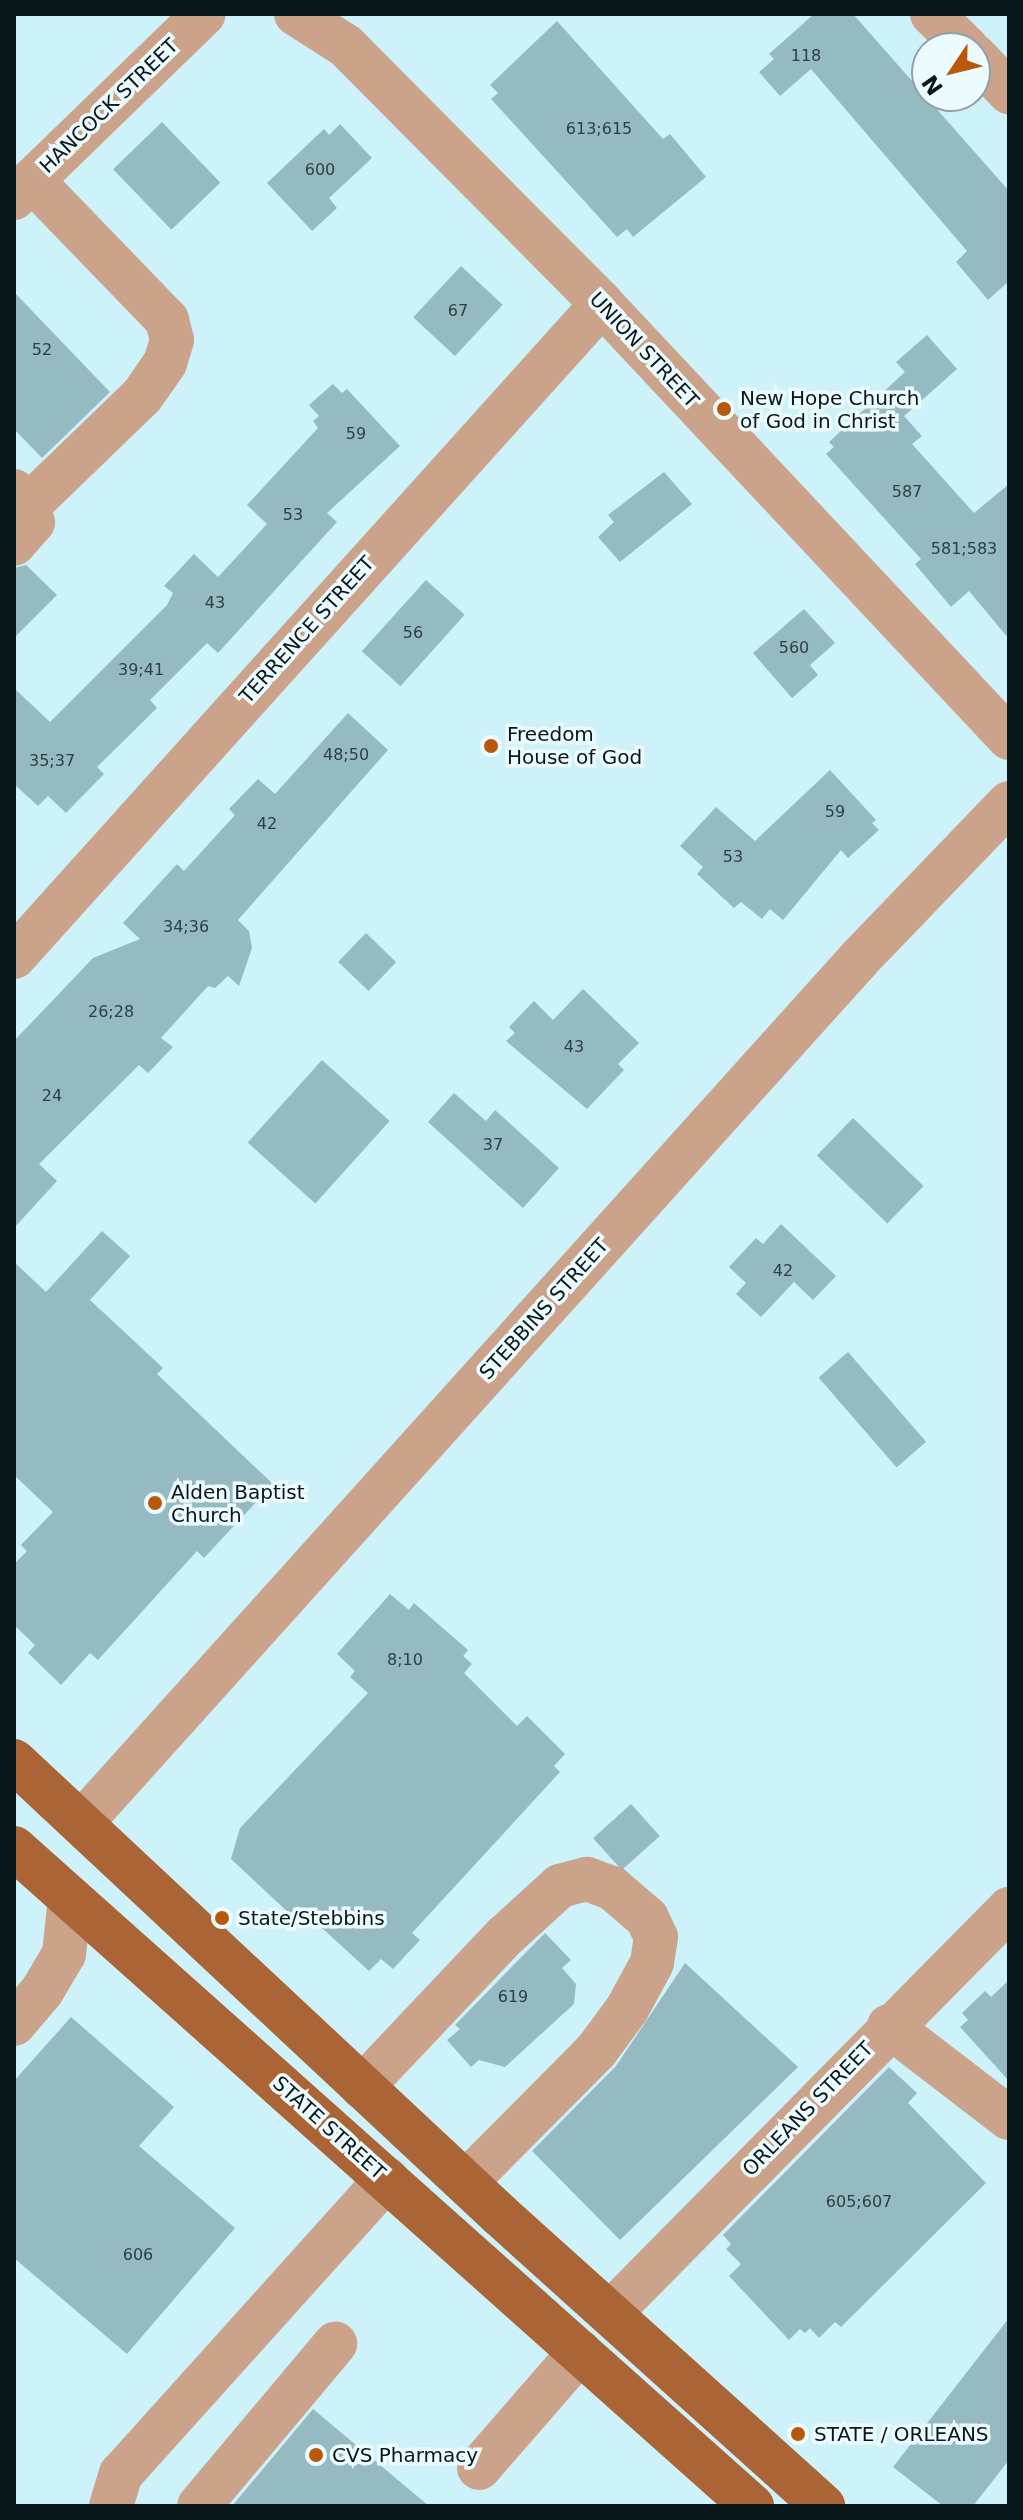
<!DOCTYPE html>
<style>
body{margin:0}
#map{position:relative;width:1023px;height:2520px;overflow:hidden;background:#cdf2fa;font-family:"DejaVu Sans",sans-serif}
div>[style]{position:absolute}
.building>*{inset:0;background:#96bac2;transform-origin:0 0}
.minor>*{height:44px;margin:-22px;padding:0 22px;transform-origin:22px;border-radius:22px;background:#cba38b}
.major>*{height:44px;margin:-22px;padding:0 22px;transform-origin:22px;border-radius:22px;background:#ab6436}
.dots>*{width:22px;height:22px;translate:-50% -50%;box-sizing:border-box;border:4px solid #ecfbfe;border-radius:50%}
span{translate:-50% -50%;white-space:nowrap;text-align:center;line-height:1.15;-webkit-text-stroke:7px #ecfbfe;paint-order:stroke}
.number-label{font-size:16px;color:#2d4044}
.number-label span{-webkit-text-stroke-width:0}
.street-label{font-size:20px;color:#0a171a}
.poi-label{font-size:20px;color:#0a171a}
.left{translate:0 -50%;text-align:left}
.frame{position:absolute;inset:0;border:16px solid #0a171a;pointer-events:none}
.north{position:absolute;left:911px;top:32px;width:80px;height:80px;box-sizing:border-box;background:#ecfbfe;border:2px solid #92a0a3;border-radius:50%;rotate:235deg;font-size:22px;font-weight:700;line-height:32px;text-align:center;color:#0a171a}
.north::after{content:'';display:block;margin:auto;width:28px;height:36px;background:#b75909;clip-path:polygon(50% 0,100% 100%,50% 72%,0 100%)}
</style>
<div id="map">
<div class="building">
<i style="clip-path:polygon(814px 14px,853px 14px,1009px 191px,1009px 281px,988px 300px,956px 262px,967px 251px,811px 69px,780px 96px,759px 72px,774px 59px,769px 54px)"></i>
<i style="clip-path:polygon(557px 21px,663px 139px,670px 134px,706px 177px,633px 237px,627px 229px,617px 237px,491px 99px,498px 93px,490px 85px)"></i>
<i style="left:162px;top:122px;width:84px;height:68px;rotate:46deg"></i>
<i style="clip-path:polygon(340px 124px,372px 158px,329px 198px,337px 208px,312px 231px,267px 183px,324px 129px,329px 135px)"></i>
<i style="left:461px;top:266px;width:57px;height:70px;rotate:43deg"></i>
<i style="clip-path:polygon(14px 292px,110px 392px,42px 458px,14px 429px)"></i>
<i style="clip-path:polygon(927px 335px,957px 369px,904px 416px,922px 436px,912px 444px,974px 513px,1009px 484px,1009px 639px,969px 591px,951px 607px,915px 564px,921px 559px,826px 454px,834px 447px,829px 442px,905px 372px,896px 362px)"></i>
<i style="clip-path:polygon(333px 384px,342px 393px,347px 389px,400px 446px,327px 513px,337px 522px,218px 653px,207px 643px,150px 700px,157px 708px,97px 767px,104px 774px,66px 813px,48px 796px,38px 806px,14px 784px,14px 688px,50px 722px,167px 605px,173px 593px,164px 586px,194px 554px,218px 577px,267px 524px,247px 505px,318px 428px,313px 421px,319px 416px,309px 405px)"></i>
<i style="clip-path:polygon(664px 472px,692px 504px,620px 562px,598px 537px,614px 522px,608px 515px)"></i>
<i style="clip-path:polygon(26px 565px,57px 595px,14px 638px,14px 568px)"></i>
<i style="left:426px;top:580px;width:52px;height:96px;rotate:42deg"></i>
<i style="clip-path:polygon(804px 609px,835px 643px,810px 665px,818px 675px,792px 698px,753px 653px)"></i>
<i style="clip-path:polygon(348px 713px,388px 750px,238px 920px,249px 931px,252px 948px,239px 986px,228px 976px,215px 988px,208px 986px,161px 1038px,173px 1047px,148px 1073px,139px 1065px,39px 1164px,57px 1181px,14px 1228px,14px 1041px,93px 958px,140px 939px,123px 923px,177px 864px,184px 871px,235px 815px,229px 809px,258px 779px,275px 794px)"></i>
<i style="clip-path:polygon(830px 770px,876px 820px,872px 823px,879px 830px,848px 858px,841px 850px,783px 920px,770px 909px,762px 919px,741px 902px,734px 908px,697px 874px,703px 867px,680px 846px,716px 807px,755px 841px)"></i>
<i style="left:366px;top:933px;width:42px;height:40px;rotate:44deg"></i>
<i style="clip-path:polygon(583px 989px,639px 1043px,618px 1064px,624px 1070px,587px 1109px,506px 1041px,515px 1033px,509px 1027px,534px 1001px,553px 1020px)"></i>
<i style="left:322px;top:1060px;width:91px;height:111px;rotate:42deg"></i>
<i style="clip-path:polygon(454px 1093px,486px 1121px,495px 1110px,559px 1168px,523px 1208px,428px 1122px)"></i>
<i style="left:853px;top:1118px;width:98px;height:52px;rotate:44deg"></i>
<i style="clip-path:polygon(781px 1224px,836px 1276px,813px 1300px,794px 1282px,761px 1317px,736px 1294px,746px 1283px,729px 1267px,756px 1238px,763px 1244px)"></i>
<i style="clip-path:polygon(102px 1231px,130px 1256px,90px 1300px,163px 1368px,157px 1374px,273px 1484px,204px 1558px,197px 1551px,98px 1660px,90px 1653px,61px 1685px,28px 1653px,35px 1645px,14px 1625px,14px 1564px,27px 1551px,21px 1545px,53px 1512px,14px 1475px,14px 1262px,46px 1292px)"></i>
<i style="left:848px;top:1352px;width:119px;height:39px;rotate:49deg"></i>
<i style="clip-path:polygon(390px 1594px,409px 1610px,414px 1603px,468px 1650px,463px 1656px,472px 1664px,464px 1673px,517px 1726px,527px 1716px,565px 1754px,554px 1766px,560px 1772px,412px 1933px,420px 1940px,393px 1969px,381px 1959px,369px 1971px,298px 1906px,290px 1914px,231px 1859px,240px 1828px,368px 1693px,350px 1677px,355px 1671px,337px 1654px)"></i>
<i style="left:631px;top:1804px;width:43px;height:51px;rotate:48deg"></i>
<i style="clip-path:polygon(545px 1933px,571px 1960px,562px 1968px,576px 1984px,574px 2004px,505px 2067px,479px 2060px,471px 2067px,447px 2040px,460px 2029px,455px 2025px)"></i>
<i style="clip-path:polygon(685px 1963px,798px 2067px,620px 2240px,532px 2151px,616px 2066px)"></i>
<i style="clip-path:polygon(1009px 1980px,1009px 2081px,960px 2027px,968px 2020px,962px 2013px,985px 1991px,991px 1997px)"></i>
<i style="clip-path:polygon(71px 2017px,174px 2107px,139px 2146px,235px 2228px,127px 2354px,14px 2258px,14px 2081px)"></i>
<i style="clip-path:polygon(889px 2067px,917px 2093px,908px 2103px,986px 2183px,841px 2327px,835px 2322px,819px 2338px,810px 2328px,805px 2333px,800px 2329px,789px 2340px,729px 2276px,741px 2264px,726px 2249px,731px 2244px,723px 2235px)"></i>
<i style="clip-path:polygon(1009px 2318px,1009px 2460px,973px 2506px,943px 2506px,893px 2467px)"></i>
<i style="clip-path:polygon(313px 2409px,429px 2506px,232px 2506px)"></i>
</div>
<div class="minor">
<i style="left:296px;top:14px;width:59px;rotate:32.6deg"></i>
<i style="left:346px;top:46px;width:363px;rotate:45.2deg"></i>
<i style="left:602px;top:304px;width:595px;rotate:46.84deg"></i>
<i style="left:932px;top:14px;width:49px;rotate:44.2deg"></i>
<i style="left:975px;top:56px;width:50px;rotate:46.6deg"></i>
<i style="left:14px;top:198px;width:264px;rotate:-44.1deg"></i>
<i style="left:14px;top:491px;width:21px;rotate:47deg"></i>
<i style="left:28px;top:506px;width:17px;rotate:73deg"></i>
<i style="left:33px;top:522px;width:29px;rotate:131deg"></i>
<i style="left:28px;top:506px;width:158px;rotate:-44deg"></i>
<i style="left:142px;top:396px;width:40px;rotate:-55.1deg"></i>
<i style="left:165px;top:363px;width:24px;rotate:-73deg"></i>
<i style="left:172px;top:340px;width:21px;rotate:-104deg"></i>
<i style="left:167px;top:320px;width:194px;rotate:-134deg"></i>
<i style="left:14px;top:957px;width:879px;rotate:-48deg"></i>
<i style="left:83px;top:1821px;width:1161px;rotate:-48deg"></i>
<i style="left:860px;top:958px;width:215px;rotate:-46.1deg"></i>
<i style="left:14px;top:2024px;width:43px;rotate:-49.7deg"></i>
<i style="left:42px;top:1991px;width:43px;rotate:-59.3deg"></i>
<i style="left:64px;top:1954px;width:56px;rotate:-83.9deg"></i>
<i style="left:889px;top:2026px;width:151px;rotate:37.5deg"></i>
<i style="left:362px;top:2087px;width:207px;rotate:-46.6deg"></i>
<i style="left:504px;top:1937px;width:76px;rotate:-42.3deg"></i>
<i style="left:560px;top:1886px;width:28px;rotate:-15deg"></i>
<i style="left:587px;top:1879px;width:27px;rotate:20deg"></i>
<i style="left:612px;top:1888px;width:46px;rotate:40.6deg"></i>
<i style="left:647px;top:1918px;width:21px;rotate:65deg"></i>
<i style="left:656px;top:1937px;width:26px;rotate:99deg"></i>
<i style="left:652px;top:1963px;width:52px;rotate:118.5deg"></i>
<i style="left:627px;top:2009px;width:52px;rotate:126.4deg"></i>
<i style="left:596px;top:2051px;width:185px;rotate:134.8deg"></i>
<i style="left:610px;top:2313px;width:568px;rotate:-45.36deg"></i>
<i style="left:479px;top:2468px;width:154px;rotate:-49deg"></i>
<i style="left:111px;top:2506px;width:34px;rotate:-73deg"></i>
<i style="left:121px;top:2474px;width:397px;rotate:-48deg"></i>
<i style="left:199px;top:2506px;width:212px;rotate:-50deg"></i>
</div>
<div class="major">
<i style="left:14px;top:1761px;width:665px;rotate:43.05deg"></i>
<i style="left:500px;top:2215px;width:435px;rotate:42deg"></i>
<i style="left:14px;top:1848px;width:989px;rotate:41.72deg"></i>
</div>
<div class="dots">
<i style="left:724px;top:409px;background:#b75909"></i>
<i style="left:491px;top:746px;background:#b75909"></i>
<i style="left:155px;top:1503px;background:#b75909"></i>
<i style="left:222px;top:1918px;background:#b75909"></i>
<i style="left:798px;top:2434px;background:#b75909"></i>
<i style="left:316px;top:2455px;background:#b75909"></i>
</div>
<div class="number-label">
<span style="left:806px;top:56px">118</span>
<span style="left:599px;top:129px">613;615</span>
<span style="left:320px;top:170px">600</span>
<span style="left:458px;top:311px">67</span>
<span style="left:42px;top:350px">52</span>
<span style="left:356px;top:434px">59</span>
<span style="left:907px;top:492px">587</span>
<span style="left:293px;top:515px">53</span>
<span style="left:964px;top:549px">581;583</span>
<span style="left:215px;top:603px">43</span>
<span style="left:413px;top:633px">56</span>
<span style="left:794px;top:648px">560</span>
<span style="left:141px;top:670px">39;41</span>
<span style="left:346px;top:755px">48;50</span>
<span style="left:52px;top:761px">35;37</span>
<span style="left:835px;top:812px">59</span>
<span style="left:267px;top:824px">42</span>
<span style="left:733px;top:857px">53</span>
<span style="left:186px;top:927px">34;36</span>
<span style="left:111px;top:1012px">26;28</span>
<span style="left:574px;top:1047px">43</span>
<span style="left:52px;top:1096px">24</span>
<span style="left:493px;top:1145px">37</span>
<span style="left:783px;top:1271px">42</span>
<span style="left:405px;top:1660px">8;10</span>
<span style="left:513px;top:1997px">619</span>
<span style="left:859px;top:2202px">605;607</span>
<span style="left:138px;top:2255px">606</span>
</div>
<div class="street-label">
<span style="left:109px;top:106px;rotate:-44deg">HANCOCK STREET</span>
<span style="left:644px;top:350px;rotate:47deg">UNION STREET</span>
<span style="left:307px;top:630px;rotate:-48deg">TERRENCE STREET</span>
<span style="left:544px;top:1309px;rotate:-48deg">STEBBINS STREET</span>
<span style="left:808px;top:2109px;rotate:-46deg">ORLEANS STREET</span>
<span style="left:329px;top:2128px;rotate:42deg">STATE STREET</span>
</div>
<div class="poi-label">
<span class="left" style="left:740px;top:410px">New Hope Church<br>of God in Christ</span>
<span class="left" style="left:507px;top:746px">Freedom<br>House of God</span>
<span class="left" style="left:171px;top:1504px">Alden Baptist<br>Church</span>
<span class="left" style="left:238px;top:1918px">State/Stebbins</span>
<span class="left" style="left:814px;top:2434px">STATE / ORLEANS</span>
<span class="left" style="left:332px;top:2455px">CVS Pharmacy</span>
</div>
<div class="frame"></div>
<div class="north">N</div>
</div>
